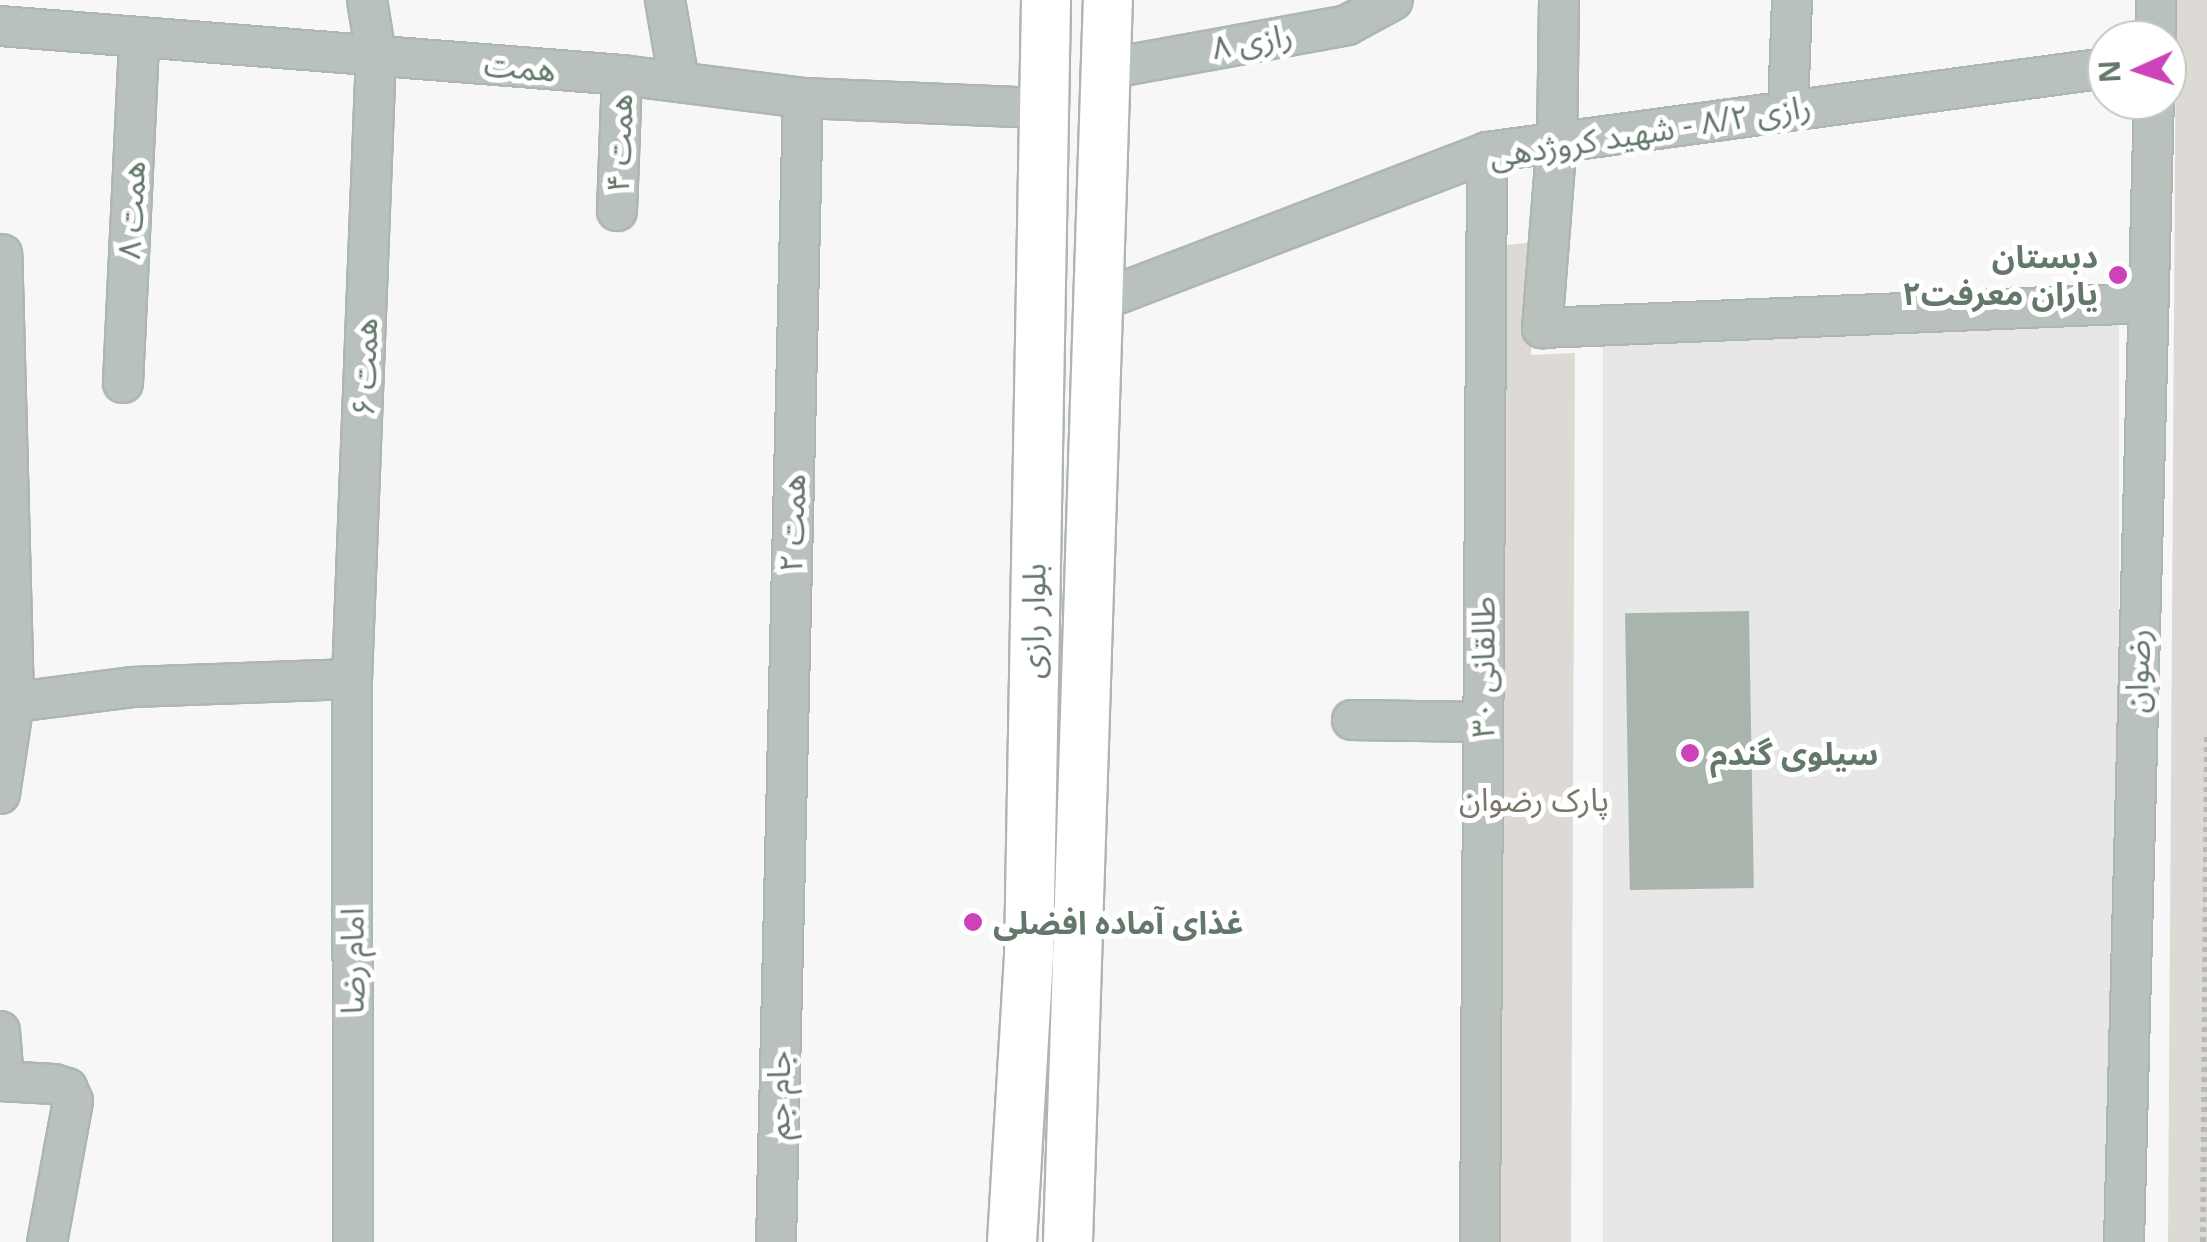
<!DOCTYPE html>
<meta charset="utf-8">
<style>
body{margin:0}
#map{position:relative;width:2207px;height:1242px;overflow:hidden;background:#f8f7f7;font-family:"Open Sans","Noto Sans Arabic",sans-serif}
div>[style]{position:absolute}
.built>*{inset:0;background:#e6e7e6;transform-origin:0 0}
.green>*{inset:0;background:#dddad6}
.building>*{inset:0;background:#a8b4ac;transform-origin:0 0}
.path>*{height:6px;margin-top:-3px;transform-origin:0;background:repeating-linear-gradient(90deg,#b5bab7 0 5px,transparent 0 10px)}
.roads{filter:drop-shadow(2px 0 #aeb6b1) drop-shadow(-2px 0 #aeb6b1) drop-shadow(0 2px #aeb6b1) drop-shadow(0 -2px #aeb6b1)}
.minor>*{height:38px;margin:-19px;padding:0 19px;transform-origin:19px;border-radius:19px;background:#b9c1bc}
.major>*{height:48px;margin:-24px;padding:0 24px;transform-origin:24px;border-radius:24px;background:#fff}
.dots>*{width:28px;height:28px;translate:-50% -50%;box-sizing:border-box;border:5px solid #fff;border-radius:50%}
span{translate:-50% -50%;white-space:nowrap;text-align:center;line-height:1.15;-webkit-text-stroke:10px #fff;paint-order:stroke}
.street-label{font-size:32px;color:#63786a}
.poi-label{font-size:32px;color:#63786a;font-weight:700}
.right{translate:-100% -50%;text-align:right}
.left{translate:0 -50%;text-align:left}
.park-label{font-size:32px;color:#7b766a}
.north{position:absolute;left:2087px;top:20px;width:100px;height:100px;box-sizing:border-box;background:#fff;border:2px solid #c1c9c3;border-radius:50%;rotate:267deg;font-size:28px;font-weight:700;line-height:40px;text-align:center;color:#63786a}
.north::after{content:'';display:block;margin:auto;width:35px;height:45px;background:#cd42b8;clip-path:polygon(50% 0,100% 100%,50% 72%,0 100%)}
</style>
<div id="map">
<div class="built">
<i style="left:1603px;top:323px;width:516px;height:919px"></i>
</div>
<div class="green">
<i style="clip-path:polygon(2176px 0,2207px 0,2207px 1242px,2168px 1242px)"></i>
<i style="clip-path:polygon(1533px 242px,1531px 355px,1575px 353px,1571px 1242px,1494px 1242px,1498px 246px)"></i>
</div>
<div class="building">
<i style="left:1749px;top:611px;width:277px;height:124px;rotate:89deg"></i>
</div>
<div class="path">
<i style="left:2203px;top:1242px;width:509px;rotate:-89.55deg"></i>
</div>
<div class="roads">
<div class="minor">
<i style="left:665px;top:0;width:82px;rotate:80.2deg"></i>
<i style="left:1559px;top:0;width:139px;rotate:90.8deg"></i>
<i style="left:1557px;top:139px;width:190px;rotate:94.5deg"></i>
<i style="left:1542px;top:328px;width:604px;rotate:-2.37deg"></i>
<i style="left:2156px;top:0;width:40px;rotate:90deg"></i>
<i style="left:0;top:26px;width:624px;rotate:4.5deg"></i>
<i style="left:622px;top:75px;width:182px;rotate:7.2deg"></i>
<i style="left:803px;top:98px;width:237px;rotate:2.4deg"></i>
<i style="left:1106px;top:69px;width:245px;rotate:-10.3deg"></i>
<i style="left:1347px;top:25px;width:52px;rotate:-28.5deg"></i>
<i style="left:1788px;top:109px;width:109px;rotate:-87.9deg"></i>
<i style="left:617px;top:211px;width:136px;rotate:-87.9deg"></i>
<i style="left:1097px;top:302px;width:418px;rotate:-21deg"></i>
<i style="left:1487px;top:152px;width:626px;rotate:-7.72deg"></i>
<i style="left:123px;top:383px;width:345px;rotate:-87.3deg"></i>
<i style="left:0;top:704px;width:133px;rotate:-7.3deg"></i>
<i style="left:132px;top:687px;width:220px;rotate:-2.1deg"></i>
<i style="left:1352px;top:720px;width:131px;rotate:0.9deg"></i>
<i style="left:0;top:794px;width:94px;rotate:-81.4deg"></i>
<i style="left:14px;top:701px;width:447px;rotate:-91.5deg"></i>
<i style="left:0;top:1031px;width:50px;rotate:85.4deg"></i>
<i style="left:0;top:1081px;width:54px;rotate:3.2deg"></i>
<i style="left:54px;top:1084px;width:14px;rotate:17deg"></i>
<i style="left:67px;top:1088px;width:14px;rotate:65deg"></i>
<i style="left:73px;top:1101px;width:143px;rotate:100.4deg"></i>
<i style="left:353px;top:1242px;width:563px;rotate:-90.1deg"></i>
<i style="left:352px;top:679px;width:624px;rotate:-87.8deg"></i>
<i style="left:376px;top:55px;width:56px;rotate:-99.3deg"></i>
<i style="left:776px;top:1242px;width:1144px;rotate:-88.65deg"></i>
<i style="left:1480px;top:1242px;width:1090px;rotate:-89.63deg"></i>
<i style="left:2124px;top:1242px;width:1142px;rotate:-88.5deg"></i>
</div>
<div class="major">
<i style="left:1012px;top:1242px;width:286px;rotate:-86.6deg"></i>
<i style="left:1029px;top:957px;width:957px;rotate:-88.98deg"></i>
<i style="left:1068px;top:1242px;width:1243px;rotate:-88.16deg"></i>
</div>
</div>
<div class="dots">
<i style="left:2118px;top:275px;background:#cd42b8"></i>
<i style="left:1690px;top:753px;background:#cd42b8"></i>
<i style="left:973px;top:922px;background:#cd42b8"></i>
</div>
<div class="street-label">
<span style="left:1252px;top:41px;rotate:-10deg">رازی ۸</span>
<span style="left:520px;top:67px;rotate:5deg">همت</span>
<span style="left:1650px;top:131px;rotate:-9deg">رازی ۸/۲ - شهید کروژدهی</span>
<span style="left:619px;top:143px;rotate:-88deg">همت ۴</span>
<span style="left:131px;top:210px;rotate:-87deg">همت ۸</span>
<span style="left:364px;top:367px;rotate:-88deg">همت ۶</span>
<span style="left:792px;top:523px;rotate:-88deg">همت ۲</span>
<span style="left:1033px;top:621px;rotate:-89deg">بلوار رازی</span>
<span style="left:1483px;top:667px;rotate:-90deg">طالقانی ۳۰</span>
<span style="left:2137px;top:671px;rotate:-89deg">رضوان</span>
<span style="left:352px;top:961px;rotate:-90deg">امام رضا</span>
<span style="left:778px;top:1095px;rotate:-89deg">جام جم</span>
</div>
<div class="poi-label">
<span class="right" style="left:2098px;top:275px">دبستان<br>یاران معرفت۲</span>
<span class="left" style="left:1710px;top:753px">سیلوی گندم</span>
<span class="left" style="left:993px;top:922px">غذای آماده افضلی</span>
</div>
<div class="park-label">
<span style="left:1534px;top:799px">پارک رضوان</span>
</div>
<div class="north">N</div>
</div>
